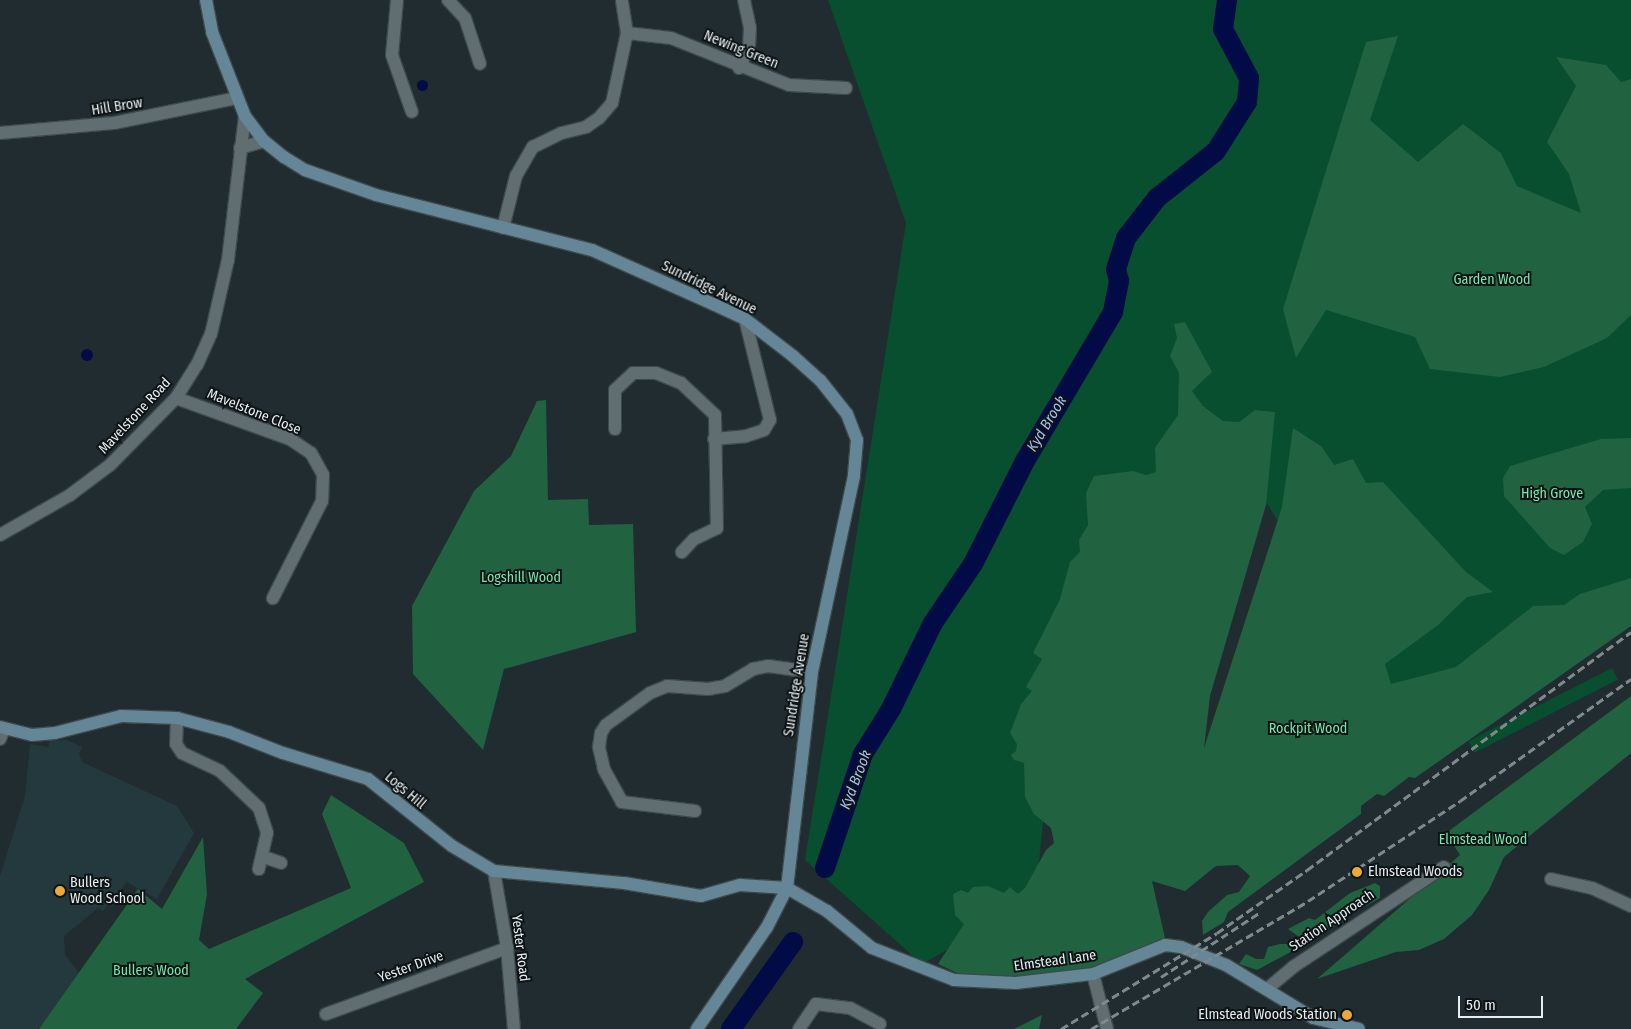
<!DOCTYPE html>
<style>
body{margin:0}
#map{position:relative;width:1631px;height:1029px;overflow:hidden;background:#202c2f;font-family:"Fira Sans Condensed",sans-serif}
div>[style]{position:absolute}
.built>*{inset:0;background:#24393d}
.green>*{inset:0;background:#074f2f;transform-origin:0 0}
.forest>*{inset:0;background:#216240}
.water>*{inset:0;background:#030b46}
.round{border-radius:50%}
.river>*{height:20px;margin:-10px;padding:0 10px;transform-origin:10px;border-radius:10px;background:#030b46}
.roads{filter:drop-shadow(1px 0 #3e494b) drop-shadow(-1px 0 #3e494b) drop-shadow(0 1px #3e494b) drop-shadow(0 -1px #3e494b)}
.street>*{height:12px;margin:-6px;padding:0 6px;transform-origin:6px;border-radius:6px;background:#606e71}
.secondary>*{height:12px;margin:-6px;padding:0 6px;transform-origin:6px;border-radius:6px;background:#648697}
.rail>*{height:3px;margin-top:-1.5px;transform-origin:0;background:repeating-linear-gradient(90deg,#7f898c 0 8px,transparent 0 12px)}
.dots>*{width:14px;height:14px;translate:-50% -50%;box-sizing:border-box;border:2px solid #0e1415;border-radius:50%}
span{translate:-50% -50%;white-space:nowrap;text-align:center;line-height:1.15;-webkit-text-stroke:4px #0e1415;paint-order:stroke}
.street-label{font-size:14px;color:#e5edef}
.park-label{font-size:14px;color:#76e8a9}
.poi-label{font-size:14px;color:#e5edef}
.left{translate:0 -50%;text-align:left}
.right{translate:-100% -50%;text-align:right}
.water-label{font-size:15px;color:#a7bff6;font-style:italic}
.scale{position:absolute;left:1458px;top:996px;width:85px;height:22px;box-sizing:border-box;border:2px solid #e5edef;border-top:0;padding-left:6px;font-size:15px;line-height:18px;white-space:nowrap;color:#e5edef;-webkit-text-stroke:4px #0e1415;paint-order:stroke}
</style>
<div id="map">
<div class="built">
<i style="clip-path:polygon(67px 740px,82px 747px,79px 754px,82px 762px,177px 806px,194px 833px,157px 899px,127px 882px,103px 911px,98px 908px,64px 936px,65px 955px,89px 986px,37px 1029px,0 1029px,0 876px,25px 796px,30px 744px,49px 747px,49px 741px)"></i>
</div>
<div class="green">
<i style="clip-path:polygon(828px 0,1631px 0,1631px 611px,1390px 692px,1222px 435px,1053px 728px,1035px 900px,922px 964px,805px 860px,906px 223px)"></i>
<i style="left:1612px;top:668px;width:13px;height:161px;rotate:63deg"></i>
</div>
<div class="forest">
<i style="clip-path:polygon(1398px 36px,1370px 120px,1418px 162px,1463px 124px,1501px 153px,1517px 186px,1581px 213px,1569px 174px,1547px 142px,1576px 86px,1556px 57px,1606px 65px,1621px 82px,1631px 79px,1631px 315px,1607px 338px,1544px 367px,1500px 377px,1430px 369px,1415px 337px,1326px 310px,1296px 358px,1283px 309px,1366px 42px)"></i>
<i style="clip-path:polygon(1185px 322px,1212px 372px,1192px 391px,1203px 406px,1223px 421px,1239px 422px,1255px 410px,1275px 412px,1266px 505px,1210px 696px,1204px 748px,1282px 507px,1293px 428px,1322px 447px,1334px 465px,1353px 459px,1366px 483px,1383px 482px,1466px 572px,1493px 592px,1467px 597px,1438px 625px,1385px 664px,1391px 684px,1456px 667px,1533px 606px,1564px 605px,1580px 594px,1631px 578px,1631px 626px,1415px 778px,1409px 777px,1384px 796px,1377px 794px,1361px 806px,1361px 814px,1228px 912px,1224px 922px,1203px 935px,1202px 921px,1208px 912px,1227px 895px,1239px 892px,1250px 876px,1238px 865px,1216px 866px,1185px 891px,1152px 881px,1165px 938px,1092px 969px,1014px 976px,957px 973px,938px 964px,964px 924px,955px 915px,953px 894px,961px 890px,968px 893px,973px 887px,988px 886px,1004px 893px,1010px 887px,1018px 894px,1025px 888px,1046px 850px,1054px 843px,1051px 828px,1034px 814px,1025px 797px,1024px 763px,1014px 760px,1011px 755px,1016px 751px,1017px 744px,1010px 733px,1021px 704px,1032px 691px,1026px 687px,1042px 659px,1033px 653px,1060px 599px,1070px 562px,1080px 552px,1079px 540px,1088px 525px,1086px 493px,1094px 476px,1133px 471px,1146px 475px,1156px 472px,1155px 448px,1178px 415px,1179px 373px,1170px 356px,1177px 338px,1174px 324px)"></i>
<i style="clip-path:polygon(546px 400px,548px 500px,588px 499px,589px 525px,633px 524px,636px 632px,504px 669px,483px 750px,413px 674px,412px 606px,474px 491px,511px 456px,537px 401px)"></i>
<i style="clip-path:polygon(1631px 438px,1631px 488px,1603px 490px,1585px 507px,1592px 524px,1583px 542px,1564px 555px,1550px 548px,1504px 496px,1503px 478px,1510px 466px,1601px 439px)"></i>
<i style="clip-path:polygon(1631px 696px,1631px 753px,1504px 857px,1489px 890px,1472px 915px,1444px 939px,1419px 950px,1396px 952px,1317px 979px,1460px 855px,1446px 833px)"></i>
<i style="clip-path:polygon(331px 795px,404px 843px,424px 882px,245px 979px,263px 993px,236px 1029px,39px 1029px,138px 889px,162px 909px,203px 837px,207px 894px,199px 940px,209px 949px,351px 888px,322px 814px)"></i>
<i style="clip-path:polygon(1375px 883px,1380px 886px,1380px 898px,1364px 907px,1352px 904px,1345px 920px,1318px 937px,1302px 939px,1288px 929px,1309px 918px,1315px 920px,1350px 893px)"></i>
<i style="clip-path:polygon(1280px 944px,1294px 944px,1298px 948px,1257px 970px,1239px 964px,1246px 954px,1256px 959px,1264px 959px,1268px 947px)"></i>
<i style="clip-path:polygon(1042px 1015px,1039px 1029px,1014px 1029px)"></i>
</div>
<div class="water">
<i class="round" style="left:416.5px;top:79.5px;width:11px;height:11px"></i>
<i class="round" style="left:81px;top:349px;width:12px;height:12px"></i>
</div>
<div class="river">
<i style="left:825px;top:868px;width:120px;rotate:-71.6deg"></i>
<i style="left:863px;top:754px;width:53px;rotate:-58.1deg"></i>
<i style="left:891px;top:709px;width:96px;rotate:-64deg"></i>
<i style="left:933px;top:623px;width:71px;rotate:-55.9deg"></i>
<i style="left:973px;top:564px;width:115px;rotate:-63.2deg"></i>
<i style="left:1025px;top:461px;width:173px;rotate:-59.4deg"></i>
<i style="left:1113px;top:312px;width:32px;rotate:-79deg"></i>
<i style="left:1119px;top:281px;width:12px;rotate:-104deg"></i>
<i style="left:1116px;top:269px;width:33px;rotate:-72deg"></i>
<i style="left:1126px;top:238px;width:51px;rotate:-52.2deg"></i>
<i style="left:1157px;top:198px;width:75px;rotate:-38.5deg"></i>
<i style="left:1216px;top:151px;width:58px;rotate:-57.7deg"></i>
<i style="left:1247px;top:102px;width:24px;rotate:-85deg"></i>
<i style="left:1249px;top:78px;width:55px;rotate:-118deg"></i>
<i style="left:1223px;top:29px;width:29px;rotate:-82deg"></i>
<i style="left:731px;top:1029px;width:107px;rotate:-54.5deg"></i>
</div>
<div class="roads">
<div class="street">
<i style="left:397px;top:0;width:55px;rotate:95.2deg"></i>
<i style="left:392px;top:55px;width:60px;rotate:70.7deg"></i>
<i style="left:448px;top:0;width:25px;rotate:47deg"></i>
<i style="left:465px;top:18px;width:48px;rotate:71.9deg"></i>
<i style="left:627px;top:33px;width:44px;rotate:6.5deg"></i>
<i style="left:671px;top:38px;width:127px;rotate:21.7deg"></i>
<i style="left:789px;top:85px;width:57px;rotate:3deg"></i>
<i style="left:739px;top:68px;width:23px;rotate:-65deg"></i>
<i style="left:749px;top:47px;width:19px;rotate:-87deg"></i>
<i style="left:750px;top:28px;width:29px;rotate:-102deg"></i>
<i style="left:0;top:133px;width:114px;rotate:-5deg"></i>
<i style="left:114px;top:123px;width:126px;rotate:-11.5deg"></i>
<i style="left:240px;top:148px;width:25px;rotate:-16deg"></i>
<i style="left:503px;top:228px;width:54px;rotate:-76deg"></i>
<i style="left:516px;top:176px;width:34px;rotate:-60deg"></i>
<i style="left:533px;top:147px;width:32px;rotate:-26deg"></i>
<i style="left:562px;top:133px;width:25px;rotate:-14deg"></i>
<i style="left:586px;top:127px;width:16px;rotate:-35deg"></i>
<i style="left:599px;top:118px;width:20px;rotate:-49deg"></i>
<i style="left:612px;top:103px;width:72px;rotate:-77.9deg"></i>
<i style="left:627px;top:33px;width:33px;rotate:-99deg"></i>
<i style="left:176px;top:398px;width:121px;rotate:19.8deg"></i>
<i style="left:290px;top:439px;width:25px;rotate:34deg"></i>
<i style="left:311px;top:453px;width:25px;rotate:61deg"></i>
<i style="left:323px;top:475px;width:26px;rotate:92deg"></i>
<i style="left:322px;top:501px;width:109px;rotate:116.8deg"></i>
<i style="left:615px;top:429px;width:39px;rotate:-90deg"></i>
<i style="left:615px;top:390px;width:25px;rotate:-43deg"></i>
<i style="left:633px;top:373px;width:23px"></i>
<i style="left:656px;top:373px;width:27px;rotate:22deg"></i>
<i style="left:681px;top:383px;width:47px;rotate:43.3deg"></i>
<i style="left:715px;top:415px;width:113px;rotate:89deg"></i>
<i style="left:717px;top:528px;width:25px;rotate:154deg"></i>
<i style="left:694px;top:539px;width:18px;rotate:133deg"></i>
<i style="left:714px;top:439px;width:32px;rotate:-5deg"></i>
<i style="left:746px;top:436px;width:19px;rotate:-18deg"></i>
<i style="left:764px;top:430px;width:12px;rotate:-59deg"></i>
<i style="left:770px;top:420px;width:104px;rotate:-103.9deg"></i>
<i style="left:0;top:535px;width:81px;rotate:-29.7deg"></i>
<i style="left:70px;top:495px;width:50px;rotate:-36.9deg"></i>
<i style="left:110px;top:465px;width:94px;rotate:-45.4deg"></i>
<i style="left:176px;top:398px;width:39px;rotate:-58deg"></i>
<i style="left:197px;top:365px;width:34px;rotate:-66deg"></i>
<i style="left:211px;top:334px;width:76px;rotate:-77.1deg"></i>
<i style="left:228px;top:260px;width:145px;rotate:-83.3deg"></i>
<i style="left:177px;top:718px;width:26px;rotate:92deg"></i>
<i style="left:176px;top:744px;width:11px;rotate:56deg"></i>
<i style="left:182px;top:753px;width:42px;rotate:25.3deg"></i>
<i style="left:220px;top:771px;width:54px;rotate:43.5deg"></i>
<i style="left:259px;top:808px;width:26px;rotate:72deg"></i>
<i style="left:267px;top:833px;width:37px;rotate:103deg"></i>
<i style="left:0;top:739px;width:11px;rotate:-68deg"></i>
<i style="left:695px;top:811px;width:74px;rotate:-173deg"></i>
<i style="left:622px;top:802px;width:38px;rotate:-119deg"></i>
<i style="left:604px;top:769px;width:23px;rotate:-103deg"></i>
<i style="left:599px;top:747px;width:14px;rotate:-82deg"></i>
<i style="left:601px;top:733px;width:9px;rotate:-58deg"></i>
<i style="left:606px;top:725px;width:54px;rotate:-36deg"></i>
<i style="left:650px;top:693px;width:18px;rotate:-22deg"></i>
<i style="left:667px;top:686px;width:41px;rotate:4.2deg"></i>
<i style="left:708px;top:689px;width:17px;rotate:-10deg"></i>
<i style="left:725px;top:686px;width:33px;rotate:-31deg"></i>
<i style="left:753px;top:669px;width:15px;rotate:-11deg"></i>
<i style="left:768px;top:666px;width:44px;rotate:7.8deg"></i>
<i style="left:264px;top:857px;width:18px;rotate:19deg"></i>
<i style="left:494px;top:871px;width:78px;rotate:80.4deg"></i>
<i style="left:507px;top:948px;width:81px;rotate:85.1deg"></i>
<i style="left:1551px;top:879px;width:42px;rotate:12.4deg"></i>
<i style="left:1592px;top:888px;width:43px;rotate:24.8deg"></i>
<i style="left:1093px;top:974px;width:57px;rotate:75.7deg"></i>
<i style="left:1267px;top:989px;width:34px;rotate:-40deg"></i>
<i style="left:1293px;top:967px;width:181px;rotate:-33.5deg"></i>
<i style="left:326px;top:1014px;width:193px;rotate:-20deg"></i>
<i style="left:799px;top:1029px;width:30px;rotate:-56deg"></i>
<i style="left:816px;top:1004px;width:34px;rotate:7deg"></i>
<i style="left:850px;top:1008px;width:34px;rotate:28deg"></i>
</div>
<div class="secondary">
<i style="left:206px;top:0;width:33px;rotate:79deg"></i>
<i style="left:212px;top:32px;width:90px;rotate:68.6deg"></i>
<i style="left:245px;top:116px;width:31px;rotate:53deg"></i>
<i style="left:264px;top:141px;width:26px;rotate:39deg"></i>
<i style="left:284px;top:157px;width:25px;rotate:32deg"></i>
<i style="left:305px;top:170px;width:75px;rotate:19.4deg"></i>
<i style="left:376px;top:195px;width:223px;rotate:14.3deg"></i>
<i style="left:592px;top:250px;width:133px;rotate:24.1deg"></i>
<i style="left:713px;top:304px;width:35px;rotate:25deg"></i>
<i style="left:745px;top:319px;width:61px;rotate:37.6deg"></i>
<i style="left:793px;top:356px;width:36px;rotate:42deg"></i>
<i style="left:820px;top:380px;width:43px;rotate:51.5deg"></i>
<i style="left:847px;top:414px;width:28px;rotate:69deg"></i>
<i style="left:857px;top:440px;width:36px;rotate:95deg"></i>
<i style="left:854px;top:476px;width:200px;rotate:102.1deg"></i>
<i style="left:812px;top:672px;width:217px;rotate:96.6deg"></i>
<i style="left:787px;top:888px;width:44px;rotate:117.1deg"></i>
<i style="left:767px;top:927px;width:124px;rotate:124.5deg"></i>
<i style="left:0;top:727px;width:33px;rotate:14deg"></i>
<i style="left:32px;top:735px;width:23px;rotate:-5deg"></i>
<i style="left:55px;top:733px;width:68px;rotate:-14.4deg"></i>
<i style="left:121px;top:716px;width:56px;rotate:2deg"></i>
<i style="left:177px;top:718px;width:54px;rotate:15.1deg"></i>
<i style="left:229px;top:732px;width:58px;rotate:21.3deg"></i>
<i style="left:283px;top:753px;width:89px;rotate:17deg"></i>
<i style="left:368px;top:779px;width:107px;rotate:38.6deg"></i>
<i style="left:452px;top:846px;width:49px;rotate:30.8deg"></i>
<i style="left:494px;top:871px;width:131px;rotate:5.3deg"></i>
<i style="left:624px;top:883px;width:78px;rotate:9.6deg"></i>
<i style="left:701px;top:896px;width:41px;rotate:-15.8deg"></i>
<i style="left:740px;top:885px;width:47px;rotate:3.7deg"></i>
<i style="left:787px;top:888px;width:46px;rotate:29.9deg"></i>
<i style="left:827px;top:911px;width:58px;rotate:39.4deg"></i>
<i style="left:872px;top:948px;width:88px;rotate:21.3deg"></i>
<i style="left:954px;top:980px;width:62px;rotate:2.8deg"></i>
<i style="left:1016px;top:983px;width:78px;rotate:-6.7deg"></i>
<i style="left:1093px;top:974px;width:78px;rotate:-21.9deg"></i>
<i style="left:1165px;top:945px;width:16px;rotate:7deg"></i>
<i style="left:1181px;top:947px;width:48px;rotate:21.8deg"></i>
<i style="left:1226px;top:965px;width:102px;rotate:31.3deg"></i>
<i style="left:1313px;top:1018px;width:47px;rotate:13.4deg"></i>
</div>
</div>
<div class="rail">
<i style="left:1161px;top:977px;width:117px;rotate:-33.1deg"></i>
<i style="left:1061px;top:1029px;width:183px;rotate:-31.6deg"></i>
<i style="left:1217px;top:933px;width:110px;rotate:-35deg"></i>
<i style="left:1307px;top:870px;width:402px;rotate:-36.3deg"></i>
<i style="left:1091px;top:1029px;width:252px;rotate:-30.5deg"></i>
<i style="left:1308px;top:901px;width:182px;rotate:-33.3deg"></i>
<i style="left:1460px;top:801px;width:210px;rotate:-35.5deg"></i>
</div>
<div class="dots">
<i style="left:1357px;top:872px;background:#eca93a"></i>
<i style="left:60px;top:891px;background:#eca93a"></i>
<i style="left:1347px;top:1015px;background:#eca93a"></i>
</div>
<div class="street-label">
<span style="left:741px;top:50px;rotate:22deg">Newing Green</span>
<span style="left:117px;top:107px;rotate:-9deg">Hill Brow</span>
<span style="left:709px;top:288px;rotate:26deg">Sundridge Avenue</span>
<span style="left:254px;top:412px;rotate:22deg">Mavelstone Close</span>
<span style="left:135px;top:416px;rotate:-47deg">Mavelstone Road</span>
<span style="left:797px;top:685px;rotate:-81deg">Sundridge Avenue</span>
<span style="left:405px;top:791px;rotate:40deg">Logs Hill</span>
<span style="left:1332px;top:921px;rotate:-34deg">Station Approach</span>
<span style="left:520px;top:948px;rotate:83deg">Yester Road</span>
<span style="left:1055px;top:961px;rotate:-8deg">Elmstead Lane</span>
<span style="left:411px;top:967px;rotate:-20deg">Yester Drive</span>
</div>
<div class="park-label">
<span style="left:1492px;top:280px">Garden Wood</span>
<span style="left:1552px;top:494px">High Grove</span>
<span style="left:521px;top:578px">Logshill Wood</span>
<span style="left:1308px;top:729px">Rockpit Wood</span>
<span style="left:1483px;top:840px">Elmstead Wood</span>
<span style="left:151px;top:971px">Bullers Wood</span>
</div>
<div class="poi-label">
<span class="left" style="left:1368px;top:872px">Elmstead Woods</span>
<span class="left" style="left:70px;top:891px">Bullers<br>Wood School</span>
<span class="right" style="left:1337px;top:1015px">Elmstead Woods Station</span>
</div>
<div class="water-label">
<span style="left:1047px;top:424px;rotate:-59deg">Kyd Brook</span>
<span style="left:856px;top:780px;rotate:-69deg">Kyd Brook</span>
</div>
<div class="scale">50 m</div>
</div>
